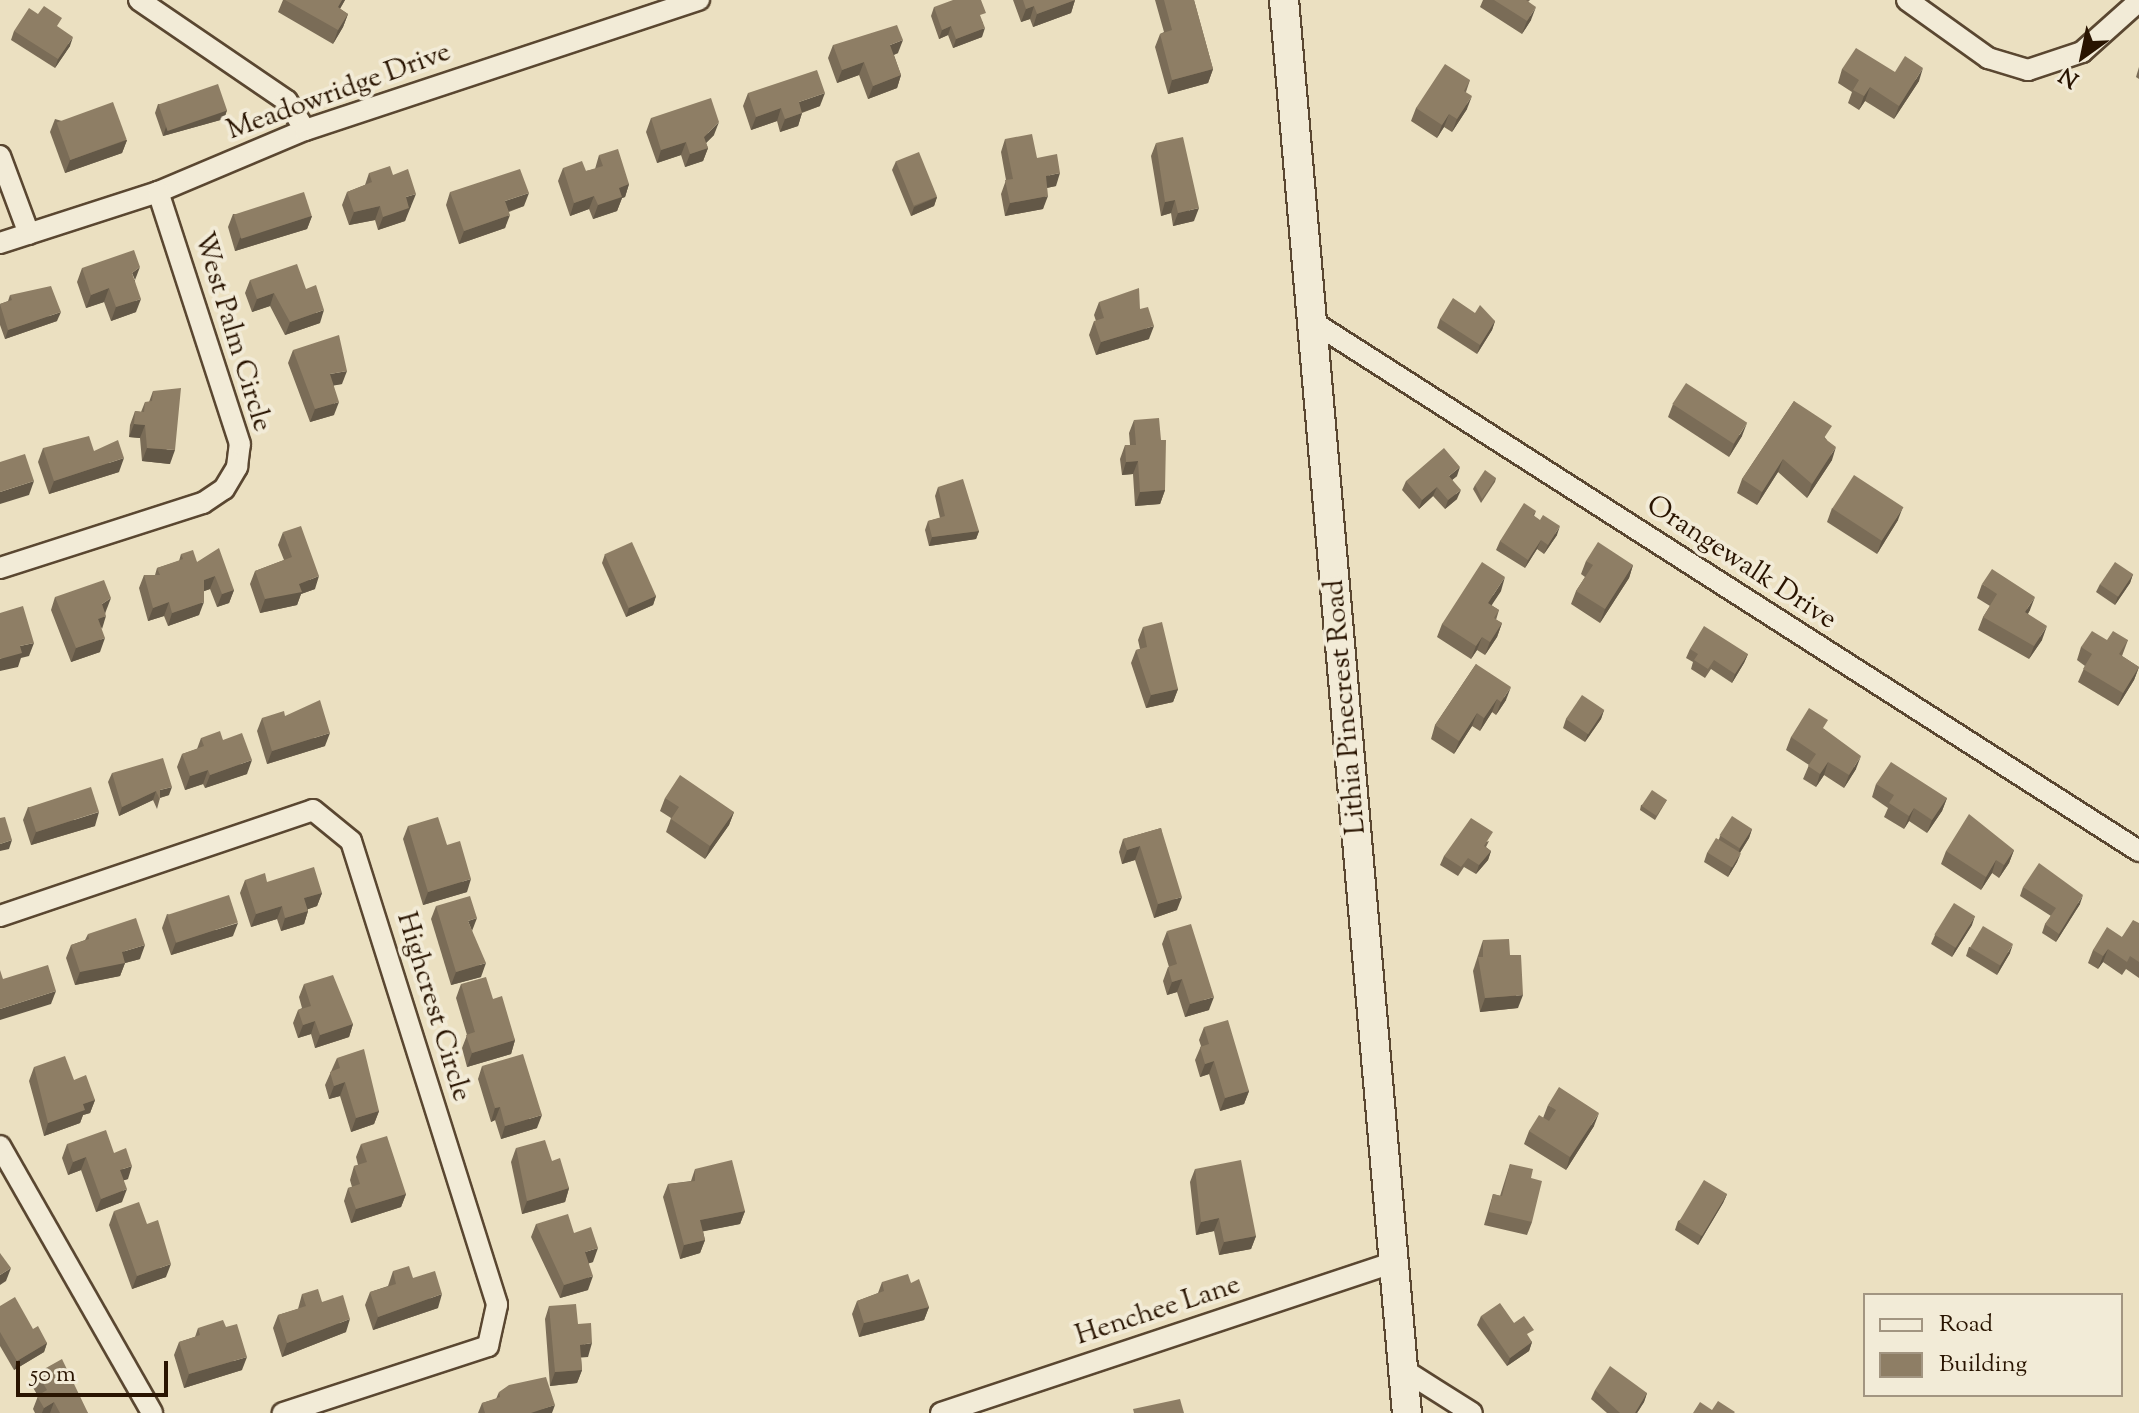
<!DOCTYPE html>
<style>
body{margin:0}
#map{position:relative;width:2139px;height:1413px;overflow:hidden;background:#ebe0c1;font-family:"Sorts Mill Goudy",serif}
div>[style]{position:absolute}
.roads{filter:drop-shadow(2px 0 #5a4731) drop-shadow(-2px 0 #5a4731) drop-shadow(0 2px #5a4731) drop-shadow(0 -2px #5a4731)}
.street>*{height:20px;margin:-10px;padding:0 10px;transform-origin:10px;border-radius:10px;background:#f2ebd7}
.secondary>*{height:28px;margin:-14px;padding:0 14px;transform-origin:14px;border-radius:14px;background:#f2ebd7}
.wall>*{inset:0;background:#7a6c57}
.shaded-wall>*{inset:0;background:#635847}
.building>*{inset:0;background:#8e7e65;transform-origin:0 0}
span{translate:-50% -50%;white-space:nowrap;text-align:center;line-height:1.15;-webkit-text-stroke:8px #f2ebd7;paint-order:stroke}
.street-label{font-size:28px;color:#291401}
.legend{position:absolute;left:1863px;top:1293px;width:260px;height:104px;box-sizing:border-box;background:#f2ebd7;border:2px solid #a29581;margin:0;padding:10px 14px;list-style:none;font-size:24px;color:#291401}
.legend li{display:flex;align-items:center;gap:16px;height:40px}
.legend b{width:40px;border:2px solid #a29581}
.north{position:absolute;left:2043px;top:16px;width:80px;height:80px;-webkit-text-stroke:6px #f2ebd7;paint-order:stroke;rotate:213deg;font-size:22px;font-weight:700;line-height:32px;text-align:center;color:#291401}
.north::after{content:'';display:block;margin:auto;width:28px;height:36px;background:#291401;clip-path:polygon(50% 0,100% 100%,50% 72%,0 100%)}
.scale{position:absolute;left:16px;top:1361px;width:152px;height:36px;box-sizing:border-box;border:4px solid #291401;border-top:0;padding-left:10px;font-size:24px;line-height:28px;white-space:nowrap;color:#291401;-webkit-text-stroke:6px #f2ebd7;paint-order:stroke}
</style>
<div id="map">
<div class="roads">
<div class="street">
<i style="left:139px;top:0;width:179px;rotate:34.3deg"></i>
<i style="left:287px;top:101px;width:34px;rotate:58deg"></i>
<i style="left:1907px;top:0;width:100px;rotate:35.6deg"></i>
<i style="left:1988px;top:58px;width:42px;rotate:16.7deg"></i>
<i style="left:2028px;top:70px;width:57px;rotate:-18.4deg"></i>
<i style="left:2082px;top:52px;width:76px;rotate:-41.8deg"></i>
<i style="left:0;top:156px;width:83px;rotate:69.6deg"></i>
<i style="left:0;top:243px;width:166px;rotate:-17.9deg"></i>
<i style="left:158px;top:192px;width:160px;rotate:-22.9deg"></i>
<i style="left:305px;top:130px;width:415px;rotate:-18.3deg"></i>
<i style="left:1313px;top:322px;width:981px;rotate:32.64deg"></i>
<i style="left:0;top:568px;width:213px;rotate:-17.8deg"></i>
<i style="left:203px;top:503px;width:25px;rotate:-34deg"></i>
<i style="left:224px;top:489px;width:26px;rotate:-59deg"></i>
<i style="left:237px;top:467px;width:23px;rotate:-83deg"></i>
<i style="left:240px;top:444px;width:265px;rotate:-108deg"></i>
<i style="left:0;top:916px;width:330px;rotate:-18.7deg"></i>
<i style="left:313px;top:810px;width:49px;rotate:39.2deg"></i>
<i style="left:351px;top:841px;width:486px;rotate:72.5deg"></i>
<i style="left:497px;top:1305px;width:42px;rotate:102.4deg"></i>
<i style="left:488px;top:1346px;width:216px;rotate:161.9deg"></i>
<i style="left:0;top:1146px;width:307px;rotate:60.3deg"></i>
<i style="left:1404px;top:1370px;width:80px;rotate:32.3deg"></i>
<i style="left:941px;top:1413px;width:476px;rotate:-18.4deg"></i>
</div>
<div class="secondary">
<i style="left:1284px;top:0;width:1418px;rotate:85.03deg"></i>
</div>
</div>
<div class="wall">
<i style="clip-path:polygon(283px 0,345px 0,340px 9px,348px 14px,343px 27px,333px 44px,278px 12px)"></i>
<i style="clip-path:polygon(1013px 0,1075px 0,1071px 13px,1033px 27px,1030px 19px,1021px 22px)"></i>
<i style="clip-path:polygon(1155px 0,1194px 0,1213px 69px,1208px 83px,1168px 94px,1155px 47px,1160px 34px,1164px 32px)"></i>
<i style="clip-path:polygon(1483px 0,1530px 0,1528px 2px,1531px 20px,1522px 34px,1480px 7px)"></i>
<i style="clip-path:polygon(934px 7px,983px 22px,982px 37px,953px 48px,948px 35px,939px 39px,931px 16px)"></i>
<i style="clip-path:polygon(58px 28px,70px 46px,55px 68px,11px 40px,14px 31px)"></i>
<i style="clip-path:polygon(833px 45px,898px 53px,894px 55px,901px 75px,897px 88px,868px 99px,859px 75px,837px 83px,828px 58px)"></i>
<i style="clip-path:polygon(2139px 67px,2139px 79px,2136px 77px)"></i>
<i style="clip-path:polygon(1842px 69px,1895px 72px,1919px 81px,1894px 119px,1865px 101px,1859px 110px,1848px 103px,1852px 92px,1838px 83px)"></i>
<i style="clip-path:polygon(1470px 80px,1466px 92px,1467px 109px,1452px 132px,1444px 127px,1437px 138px,1411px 121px,1416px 108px)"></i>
<i style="clip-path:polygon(748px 93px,820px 106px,802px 113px,798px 126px,780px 132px,777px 121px,751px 130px,743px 106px)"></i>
<i style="clip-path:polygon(158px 104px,227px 110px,224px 119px,163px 136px,155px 113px)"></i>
<i style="clip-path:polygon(651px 118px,714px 135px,706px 143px,708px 148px,703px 161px,685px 167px,681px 155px,657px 163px,646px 132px)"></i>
<i style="clip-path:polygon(55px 119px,127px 140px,122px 153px,65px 173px,50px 132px)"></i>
<i style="clip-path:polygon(1005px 139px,1037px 158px,1056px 186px,1047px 188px,1043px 209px,1005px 216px,1001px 194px,1006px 180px,1001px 152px)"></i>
<i style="clip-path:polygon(1156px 143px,1194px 221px,1173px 226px,1171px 213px,1161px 216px,1151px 156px)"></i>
<i style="clip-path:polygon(599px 155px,629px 184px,625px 197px,622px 198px,617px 211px,593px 219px,589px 209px,570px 216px,558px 181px,563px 168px,586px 171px,595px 169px)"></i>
<i style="clip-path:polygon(896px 161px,937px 197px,934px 206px,911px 216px,892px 170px)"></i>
<i style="clip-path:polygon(369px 173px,393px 175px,411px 207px,409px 208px,405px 221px,378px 230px,375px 220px,349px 225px,342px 205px,347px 192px,365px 185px)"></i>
<i style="clip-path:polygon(450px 192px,524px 206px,509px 212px,505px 228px,459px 244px,446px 205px)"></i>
<i style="clip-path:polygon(233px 214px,312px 216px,307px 229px,235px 251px,228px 227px)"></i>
<i style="clip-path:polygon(82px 268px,135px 280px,136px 312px,111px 321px,104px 302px,86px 308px,77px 282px)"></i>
<i style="clip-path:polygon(250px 280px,306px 289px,320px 323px,285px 335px,270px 306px,252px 312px,245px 293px)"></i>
<i style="clip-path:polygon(10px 295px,57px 321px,5px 339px,0 325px,0 304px,8px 301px)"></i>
<i style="clip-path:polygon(1099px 302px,1140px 309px,1149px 339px,1096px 355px,1089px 335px,1094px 321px,1096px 321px,1094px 315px)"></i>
<i style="clip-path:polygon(1475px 313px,1495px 321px,1492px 330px,1477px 354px,1437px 328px,1440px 319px)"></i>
<i style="clip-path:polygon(293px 350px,342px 384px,334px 385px,334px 415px,310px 422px,288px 363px)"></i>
<i style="clip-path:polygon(153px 391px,170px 464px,142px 461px,140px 438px,129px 437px,130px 425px,135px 411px,141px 412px,145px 402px,149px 402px)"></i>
<i style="clip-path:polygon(1794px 401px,1827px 440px,1832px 460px,1807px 498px,1778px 472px,1757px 505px,1737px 493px,1742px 479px)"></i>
<i style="clip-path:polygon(1673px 404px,1742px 436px,1729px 457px,1668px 417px)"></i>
<i style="clip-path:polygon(1134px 420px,1165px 490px,1160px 504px,1135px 506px,1133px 474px,1122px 475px,1120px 459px,1125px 445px,1130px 445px,1129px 433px)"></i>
<i style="clip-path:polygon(43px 448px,94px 451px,119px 472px,49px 494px,38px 462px)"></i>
<i style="clip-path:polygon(1457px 476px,1452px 480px,1457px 499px,1445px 509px,1433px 496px,1419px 509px,1402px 490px,1406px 481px)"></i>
<i style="clip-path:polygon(1496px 478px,1495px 482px,1481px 503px,1473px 489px,1475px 485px)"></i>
<i style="clip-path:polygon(938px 487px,979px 531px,976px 539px,929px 546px,925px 530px,928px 521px,940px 518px,935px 496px)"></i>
<i style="clip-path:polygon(1832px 508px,1898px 520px,1877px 554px,1827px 522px)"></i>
<i style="clip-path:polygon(1536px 511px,1534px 516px,1557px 535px,1544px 554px,1537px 549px,1525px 568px,1496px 550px,1500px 541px)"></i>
<i style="clip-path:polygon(283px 532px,315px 589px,301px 594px,297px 605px,260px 613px,250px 584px,255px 571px,284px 560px,278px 545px)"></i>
<i style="clip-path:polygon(181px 554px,197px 562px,234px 590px,229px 603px,217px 607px,210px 589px,204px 591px,199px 615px,168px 626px,164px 616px,148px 621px,139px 588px,144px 575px,155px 575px,157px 568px,179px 561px)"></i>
<i style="clip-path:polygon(605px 554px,656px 596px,653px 605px,626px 617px,602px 563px)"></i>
<i style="clip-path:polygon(1586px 561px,1633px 565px,1629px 578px,1600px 623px,1571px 604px,1576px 591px,1585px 577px,1581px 574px)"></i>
<i style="clip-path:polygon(2133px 574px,2130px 583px,2115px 605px,2096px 592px,2100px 584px)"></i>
<i style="clip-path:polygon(1982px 584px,2030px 610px,2028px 614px,2042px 640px,2029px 659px,1978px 630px,1983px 617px,1990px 606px,1977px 598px)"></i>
<i style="clip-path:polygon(1501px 591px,1491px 605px,1499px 610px,1496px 620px,1502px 623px,1497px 637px,1485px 655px,1477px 650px,1471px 659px,1437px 637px,1442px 624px)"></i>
<i style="clip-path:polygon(55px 597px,106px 611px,101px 629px,100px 652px,71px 662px,51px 610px)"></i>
<i style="clip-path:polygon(1143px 627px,1178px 689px,1173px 702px,1146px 708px,1131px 663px,1136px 650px,1140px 649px,1138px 640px)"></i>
<i style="clip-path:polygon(2107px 640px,2128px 640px,2122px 656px,2139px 667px,2134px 680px,2118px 706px,2078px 682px,2085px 666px,2077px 660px,2081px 647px)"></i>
<i style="clip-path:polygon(1690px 649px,1748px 654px,1744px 663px,1732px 683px,1711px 669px,1705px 678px,1691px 669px,1693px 662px,1686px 658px)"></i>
<i style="clip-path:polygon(1476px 664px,1506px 700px,1496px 715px,1492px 712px,1480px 731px,1472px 726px,1454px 754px,1431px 739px,1435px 725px)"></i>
<i style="clip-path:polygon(1604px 710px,1601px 719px,1585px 742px,1563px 728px,1566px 719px)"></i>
<i style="clip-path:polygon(285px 716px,325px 746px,267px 764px,257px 731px,262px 718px)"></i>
<i style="clip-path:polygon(1824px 729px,1856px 769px,1844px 788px,1824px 775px,1816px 787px,1803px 779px,1809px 765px,1786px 750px,1791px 737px)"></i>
<i style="clip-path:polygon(201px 738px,223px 740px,247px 774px,205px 788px,203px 784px,185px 790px,177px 767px,182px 754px,197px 749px)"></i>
<i style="clip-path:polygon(112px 773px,169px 795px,160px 798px,157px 809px,153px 800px,119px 816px,108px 782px)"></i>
<i style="clip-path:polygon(1876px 784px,1947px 798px,1942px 811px,1927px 833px,1909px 821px,1904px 829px,1884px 817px,1888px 808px,1872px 797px)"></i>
<i style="clip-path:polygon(665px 798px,734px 812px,729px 825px,705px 859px,666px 832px,671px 818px,660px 811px)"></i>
<i style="clip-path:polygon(1667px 800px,1655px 820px,1640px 810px,1641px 805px)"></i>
<i style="clip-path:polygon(28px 807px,95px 826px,31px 845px,23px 820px)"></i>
<i style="clip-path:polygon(408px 826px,447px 845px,467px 892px,423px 905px,403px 839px)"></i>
<i style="clip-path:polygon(1161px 828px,1177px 910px,1154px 918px,1135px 860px,1122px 864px,1119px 852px,1123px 839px)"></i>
<i style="clip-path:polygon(1752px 829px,1749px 838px,1740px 853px,1737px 862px,1728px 877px,1704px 862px,1707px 853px,1719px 839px,1720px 836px)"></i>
<i style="clip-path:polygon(1489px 841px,1486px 847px,1491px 851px,1488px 860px,1476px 874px,1464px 867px,1458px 876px,1440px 865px,1444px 856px)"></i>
<i style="clip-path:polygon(2014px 850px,2009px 863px,1999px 878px,1992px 873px,1981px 890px,1941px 864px,1946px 851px)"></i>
<i style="clip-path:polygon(245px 880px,267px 882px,322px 893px,317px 906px,308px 909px,308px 911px,304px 924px,281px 931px,277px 919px,251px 927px,240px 893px)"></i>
<i style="clip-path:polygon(2023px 887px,2080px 904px,2056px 942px,2042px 933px,2045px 924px,2051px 916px,2020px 896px)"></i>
<i style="clip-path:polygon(436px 906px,472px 931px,481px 977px,451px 985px,431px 919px)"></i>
<i style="clip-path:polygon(167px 914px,233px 936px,171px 955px,162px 928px)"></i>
<i style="clip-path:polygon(2139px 923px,2139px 978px,2126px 969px,2122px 975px,2103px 962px,2098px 969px,2088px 963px,2093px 950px,2122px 937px)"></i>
<i style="clip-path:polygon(1972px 925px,1952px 957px,1931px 944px,1935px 935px)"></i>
<i style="clip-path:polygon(1167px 931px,1209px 1010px,1185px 1017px,1177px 992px,1167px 995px,1163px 981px,1168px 967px,1169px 967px,1162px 944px)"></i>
<i style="clip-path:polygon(88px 934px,140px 959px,125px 963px,120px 976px,75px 985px,66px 958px,71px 945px,85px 940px)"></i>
<i style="clip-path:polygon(1483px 940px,1510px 955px,1518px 1008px,1480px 1012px,1473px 971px)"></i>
<i style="clip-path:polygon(1969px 947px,2010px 953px,1997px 975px,1966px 956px)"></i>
<i style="clip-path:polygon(304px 984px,353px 1024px,349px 1037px,315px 1048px,311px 1034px,298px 1038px,293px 1023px,298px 1010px,302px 1008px,299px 997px)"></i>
<i style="clip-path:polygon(461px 984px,493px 999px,515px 1040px,511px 1054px,467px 1067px,462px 1048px,467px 1035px,456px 998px)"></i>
<i style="clip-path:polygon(1204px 1027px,1249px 1091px,1244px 1104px,1220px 1111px,1209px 1074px,1200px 1077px,1195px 1060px,1201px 1046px,1199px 1040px)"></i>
<i style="clip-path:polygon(337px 1058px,379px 1111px,374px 1124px,351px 1132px,340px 1096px,329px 1099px,325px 1085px)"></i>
<i style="clip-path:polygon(482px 1066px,537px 1128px,501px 1139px,495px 1120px,491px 1122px,478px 1079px)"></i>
<i style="clip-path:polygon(34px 1067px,74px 1080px,95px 1100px,90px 1113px,83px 1115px,80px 1123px,44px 1136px,29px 1081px)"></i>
<i style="clip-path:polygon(1548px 1105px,1594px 1126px,1566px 1170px,1524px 1144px,1529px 1131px,1543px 1118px)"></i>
<i style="clip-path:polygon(67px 1144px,114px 1153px,128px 1179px,124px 1180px,122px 1202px,96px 1212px,81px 1170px,68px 1175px,62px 1158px)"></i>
<i style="clip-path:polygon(361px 1144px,406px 1194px,401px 1207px,351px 1223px,344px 1201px,348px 1188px,352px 1187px,350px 1180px,354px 1166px,358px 1165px,356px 1157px)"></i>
<i style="clip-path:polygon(516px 1148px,552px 1161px,569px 1188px,565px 1202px,522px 1214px,511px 1162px)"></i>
<i style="clip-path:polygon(1510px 1164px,1531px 1178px,1532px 1222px,1527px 1235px,1484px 1225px,1493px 1194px,1500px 1196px)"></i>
<i style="clip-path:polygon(695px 1169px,745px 1211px,740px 1224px,703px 1231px,705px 1240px,700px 1253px,680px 1259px,663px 1197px,668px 1184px,691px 1181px)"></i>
<i style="clip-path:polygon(1195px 1169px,1256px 1236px,1251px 1249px,1219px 1255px,1214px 1231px,1196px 1235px,1190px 1182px)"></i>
<i style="clip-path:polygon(1727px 1194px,1723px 1203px,1698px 1245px,1675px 1230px,1678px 1221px)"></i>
<i style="clip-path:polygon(114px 1211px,166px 1277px,132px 1289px,109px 1225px)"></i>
<i style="clip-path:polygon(536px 1224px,574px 1233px,593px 1262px,589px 1263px,588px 1290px,560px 1298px,531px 1237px)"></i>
<i style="clip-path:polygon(393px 1271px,413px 1278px,438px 1308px,373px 1330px,365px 1305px,370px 1292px,388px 1286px)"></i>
<i style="clip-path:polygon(882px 1282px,911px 1283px,929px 1307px,924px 1320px,859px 1337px,852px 1314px,857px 1301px,878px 1293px)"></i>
<i style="clip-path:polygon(302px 1294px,322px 1302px,346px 1332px,282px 1357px,273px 1328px,278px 1315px,298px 1309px)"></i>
<i style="clip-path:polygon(0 1306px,47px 1343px,44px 1352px,14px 1370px,0 1346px)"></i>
<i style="clip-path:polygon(549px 1306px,578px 1324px,588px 1357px,581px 1357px,582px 1370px,577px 1383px,550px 1386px,545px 1319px)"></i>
<i style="clip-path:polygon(1481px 1316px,1514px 1323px,1532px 1342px,1529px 1351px,1507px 1366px,1477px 1325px)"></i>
<i style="clip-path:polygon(198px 1328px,242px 1370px,184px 1388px,174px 1355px,179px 1342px,195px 1337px)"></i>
<i style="clip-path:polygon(37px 1373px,88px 1413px,35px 1413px,33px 1409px,38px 1396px,32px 1386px)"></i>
<i style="clip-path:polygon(1595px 1390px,1647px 1393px,1644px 1402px,1637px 1413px,1607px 1413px,1591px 1399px)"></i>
<i style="clip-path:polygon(499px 1392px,552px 1413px,478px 1413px,482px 1403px,496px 1399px)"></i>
</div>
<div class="shaded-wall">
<i style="clip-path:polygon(342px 0,345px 0,333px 20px,338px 7px)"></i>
<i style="clip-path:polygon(1075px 0,1071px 13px,1033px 27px,1037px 14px)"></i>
<i style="clip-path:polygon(1034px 6px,1030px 19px,1021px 22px,1026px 9px)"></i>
<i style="clip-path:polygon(1536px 7px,1531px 20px,1522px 34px,1527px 21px)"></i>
<i style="clip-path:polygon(348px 14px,343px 27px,333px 44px,338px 30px)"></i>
<i style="clip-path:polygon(951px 26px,948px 35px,939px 39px,942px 30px)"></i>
<i style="clip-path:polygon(985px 28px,982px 37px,953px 48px,956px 39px)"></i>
<i style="clip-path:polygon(73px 37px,70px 46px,55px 68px,58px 59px)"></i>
<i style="clip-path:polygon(903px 40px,898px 53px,885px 58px,890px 45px)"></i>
<i style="clip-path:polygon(864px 62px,859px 75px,837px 83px,842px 70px)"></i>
<i style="clip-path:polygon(1923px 68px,1919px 81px,1894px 119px,1899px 106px)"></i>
<i style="clip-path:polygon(1213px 69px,1208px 83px,1168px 94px,1172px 80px)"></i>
<i style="clip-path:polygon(901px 75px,897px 88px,868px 99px,873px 86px)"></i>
<i style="clip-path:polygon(1870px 87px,1865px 101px,1859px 110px,1864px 96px)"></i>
<i style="clip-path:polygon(825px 93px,820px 106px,794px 115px,799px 102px)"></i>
<i style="clip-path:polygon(1472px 96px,1467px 109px,1452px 132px,1457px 119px)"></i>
<i style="clip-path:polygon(781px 108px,777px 121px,751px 130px,756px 117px)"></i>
<i style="clip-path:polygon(227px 110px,224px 119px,163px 136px,166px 127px)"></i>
<i style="clip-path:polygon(802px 113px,798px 126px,780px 132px,785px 119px)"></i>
<i style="clip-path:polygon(1449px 114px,1444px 127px,1437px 138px,1442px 125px)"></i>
<i style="clip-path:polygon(719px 122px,714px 135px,699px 150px,704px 137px)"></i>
<i style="clip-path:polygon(127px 140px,122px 153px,65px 173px,70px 160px)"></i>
<i style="clip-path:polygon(686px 142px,681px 155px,657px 163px,661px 150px)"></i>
<i style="clip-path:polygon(708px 148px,703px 161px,685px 167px,690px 154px)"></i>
<i style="clip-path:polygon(1060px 173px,1056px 186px,1041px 189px,1046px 176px)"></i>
<i style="clip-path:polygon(629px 184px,625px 197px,622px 198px,617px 211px,593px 219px,598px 205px,619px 188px)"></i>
<i style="clip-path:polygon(529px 193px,524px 206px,500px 214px,505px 201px)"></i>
<i style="clip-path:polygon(416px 194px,405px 221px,378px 230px,383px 217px,406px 197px)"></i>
<i style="clip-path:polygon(594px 196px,589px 209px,570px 216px,574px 203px)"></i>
<i style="clip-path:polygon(1048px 196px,1043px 209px,1005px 216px,1010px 203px)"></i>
<i style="clip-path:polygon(937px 197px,934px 206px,911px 216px,914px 207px)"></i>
<i style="clip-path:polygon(1175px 200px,1171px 213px,1161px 216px,1165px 202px)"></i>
<i style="clip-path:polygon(380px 206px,375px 220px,349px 225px,354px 212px)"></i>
<i style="clip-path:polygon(1199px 208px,1194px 221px,1173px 226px,1178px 213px)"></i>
<i style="clip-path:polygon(510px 215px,505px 228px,459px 244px,464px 231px)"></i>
<i style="clip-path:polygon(312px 216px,307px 229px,235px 251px,240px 238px)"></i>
<i style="clip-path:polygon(140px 267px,135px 280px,132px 273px)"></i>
<i style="clip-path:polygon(109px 288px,104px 302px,86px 308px,91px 295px)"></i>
<i style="clip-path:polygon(274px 293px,270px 306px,252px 312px,257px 299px)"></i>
<i style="clip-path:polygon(141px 299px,136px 312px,111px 321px,116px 307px)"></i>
<i style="clip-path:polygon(324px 310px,320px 323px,285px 335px,290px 322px)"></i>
<i style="clip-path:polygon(61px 312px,57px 321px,5px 339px,8px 330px)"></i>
<i style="clip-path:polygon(1495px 321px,1492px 330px,1477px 354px,1480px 345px)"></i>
<i style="clip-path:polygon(1154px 326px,1149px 339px,1096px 355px,1101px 342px)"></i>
<i style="clip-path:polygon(347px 371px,342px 384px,326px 387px,330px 374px)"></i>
<i style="clip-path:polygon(339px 402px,334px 415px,310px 422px,315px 409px)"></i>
<i style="clip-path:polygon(1747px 423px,1742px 436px,1729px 457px,1734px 444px)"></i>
<i style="clip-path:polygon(134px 424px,145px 425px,140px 438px,129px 437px)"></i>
<i style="clip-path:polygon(1836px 447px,1832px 460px,1807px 498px,1812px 484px)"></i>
<i style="clip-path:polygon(147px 448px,175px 450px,170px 464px,142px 461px)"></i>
<i style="clip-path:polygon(124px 458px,119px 472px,49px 494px,54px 481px)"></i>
<i style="clip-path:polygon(1783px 459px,1778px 472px,1757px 505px,1762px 492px)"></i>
<i style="clip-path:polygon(1138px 461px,1133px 474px,1122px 475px,1126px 462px)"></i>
<i style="clip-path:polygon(1460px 467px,1457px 476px,1446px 485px,1449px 476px)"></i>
<i style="clip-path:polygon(34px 481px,29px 495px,0 504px,0 492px)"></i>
<i style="clip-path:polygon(1437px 487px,1433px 496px,1419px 509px,1422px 500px)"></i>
<i style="clip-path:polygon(1165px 490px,1160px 504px,1135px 506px,1140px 492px)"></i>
<i style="clip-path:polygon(1461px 490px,1457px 499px,1445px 509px,1448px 500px)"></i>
<i style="clip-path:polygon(1903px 507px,1898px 520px,1877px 554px,1882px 540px)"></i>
<i style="clip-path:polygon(1560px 526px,1557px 535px,1544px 554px,1548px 545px)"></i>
<i style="clip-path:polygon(979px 531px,976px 539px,929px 546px,932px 537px)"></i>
<i style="clip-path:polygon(1541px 540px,1537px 549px,1525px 568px,1528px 560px)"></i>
<i style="clip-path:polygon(1633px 565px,1629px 578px,1600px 623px,1605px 609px)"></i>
<i style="clip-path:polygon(2133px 574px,2130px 583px,2115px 605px,2118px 596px)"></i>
<i style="clip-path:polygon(215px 576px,210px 589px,199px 593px,204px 580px)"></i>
<i style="clip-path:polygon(319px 576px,315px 589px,301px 594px,297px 605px,260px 613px,265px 599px,299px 584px)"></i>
<i style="clip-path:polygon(1505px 577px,1501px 591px,1484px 617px,1488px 603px)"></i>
<i style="clip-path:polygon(234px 590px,229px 603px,217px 607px,222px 594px)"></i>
<i style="clip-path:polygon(656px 596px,653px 605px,626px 617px,629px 608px)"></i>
<i style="clip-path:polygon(2035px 597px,2030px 610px,2020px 625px,2025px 612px)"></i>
<i style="clip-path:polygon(111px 598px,106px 611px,97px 617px,102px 604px)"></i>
<i style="clip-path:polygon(169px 602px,164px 616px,148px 621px,153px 608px)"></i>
<i style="clip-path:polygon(204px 602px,199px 615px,168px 626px,172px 613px)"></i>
<i style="clip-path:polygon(106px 616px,102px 629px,98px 619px)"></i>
<i style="clip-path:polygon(1502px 623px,1497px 637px,1485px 655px,1490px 642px)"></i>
<i style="clip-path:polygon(2047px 626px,2042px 640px,2029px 659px,2034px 646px)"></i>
<i style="clip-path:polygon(1482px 637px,1477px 650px,1471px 659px,1476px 646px)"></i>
<i style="clip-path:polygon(105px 638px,100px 652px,71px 662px,76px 648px)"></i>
<i style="clip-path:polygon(34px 643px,29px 656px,21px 658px,18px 667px,0 671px,0 659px,20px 646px)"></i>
<i style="clip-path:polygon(1748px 654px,1744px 663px,1732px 683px,1735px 674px)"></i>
<i style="clip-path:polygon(2139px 667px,2134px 680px,2118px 706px,2123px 693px)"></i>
<i style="clip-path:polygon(1511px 687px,1506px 700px,1496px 715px,1501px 702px)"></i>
<i style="clip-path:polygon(1178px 689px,1173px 702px,1146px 708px,1151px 695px)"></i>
<i style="clip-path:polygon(1497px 699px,1492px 712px,1480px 731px,1484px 718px)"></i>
<i style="clip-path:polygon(1604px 710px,1601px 719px,1585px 742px,1588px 733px)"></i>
<i style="clip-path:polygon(1477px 713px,1472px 726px,1454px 754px,1459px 741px)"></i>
<i style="clip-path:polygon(330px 733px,325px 746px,267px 764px,272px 751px)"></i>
<i style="clip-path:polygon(1861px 756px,1856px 769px,1844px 788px,1849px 775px)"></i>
<i style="clip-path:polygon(252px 760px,247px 774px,205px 788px,210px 775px)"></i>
<i style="clip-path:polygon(1828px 762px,1824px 775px,1816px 787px,1820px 774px)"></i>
<i style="clip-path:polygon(208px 770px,203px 784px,185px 790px,190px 776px)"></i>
<i style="clip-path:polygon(172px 787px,169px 795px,159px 798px,160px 790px)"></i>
<i style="clip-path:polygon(156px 791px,153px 800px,119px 816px,122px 807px)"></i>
<i style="clip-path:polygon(1947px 798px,1942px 811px,1927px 833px,1932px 820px)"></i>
<i style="clip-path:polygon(1914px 808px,1909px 821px,1904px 829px,1909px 816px)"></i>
<i style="clip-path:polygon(99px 812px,95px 826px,31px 845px,36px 832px)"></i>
<i style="clip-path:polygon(734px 812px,729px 825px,705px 859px,710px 846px)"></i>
<i style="clip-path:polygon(1752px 829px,1749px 838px,1737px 857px,1740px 848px)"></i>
<i style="clip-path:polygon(12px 840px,9px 849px,0 851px,0 844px)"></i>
<i style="clip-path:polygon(1140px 846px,1135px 860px,1122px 864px,1127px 850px)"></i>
<i style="clip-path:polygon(2014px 850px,2009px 863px,1999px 878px,2004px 865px)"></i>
<i style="clip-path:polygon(1491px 851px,1488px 860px,1476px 874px,1479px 865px)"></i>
<i style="clip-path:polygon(1741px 853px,1737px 862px,1728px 877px,1731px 868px)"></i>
<i style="clip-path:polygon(1996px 860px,1992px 873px,1981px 890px,1986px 877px)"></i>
<i style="clip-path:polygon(471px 879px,467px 892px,423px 905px,428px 892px)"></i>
<i style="clip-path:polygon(322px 893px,317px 906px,300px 912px,304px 898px)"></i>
<i style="clip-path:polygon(2083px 895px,2080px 904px,2056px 942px,2059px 934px)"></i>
<i style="clip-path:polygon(1182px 897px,1177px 910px,1154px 918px,1158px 904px)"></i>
<i style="clip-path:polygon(282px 906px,277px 919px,251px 927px,256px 914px)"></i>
<i style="clip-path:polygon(308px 911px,304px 924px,281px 931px,285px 918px)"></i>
<i style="clip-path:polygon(1975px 916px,1972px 925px,1952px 957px,1955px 948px)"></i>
<i style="clip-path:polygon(477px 918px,472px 931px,468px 921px)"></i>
<i style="clip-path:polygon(238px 923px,233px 936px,171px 955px,176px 942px)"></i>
<i style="clip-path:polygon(2013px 944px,2010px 953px,1997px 975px,2000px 966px)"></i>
<i style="clip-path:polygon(145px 945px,140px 959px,125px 963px,120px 976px,75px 985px,80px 972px,122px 952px)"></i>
<i style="clip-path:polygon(2108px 949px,2103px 962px,2098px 969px,2103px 956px)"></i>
<i style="clip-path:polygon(486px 963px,481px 977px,451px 985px,456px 972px)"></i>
<i style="clip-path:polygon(1182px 979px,1177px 992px,1167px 995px,1172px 982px)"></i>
<i style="clip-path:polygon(56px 991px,51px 1004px,0 1020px,0 1009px)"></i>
<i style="clip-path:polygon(1523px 995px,1518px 1008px,1480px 1012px,1485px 998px)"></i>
<i style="clip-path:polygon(1214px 997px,1209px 1010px,1185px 1017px,1190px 1004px)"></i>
<i style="clip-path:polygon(315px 1021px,311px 1034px,298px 1038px,303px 1025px)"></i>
<i style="clip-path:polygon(353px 1024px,349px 1037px,315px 1048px,320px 1035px)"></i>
<i style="clip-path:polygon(515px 1040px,511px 1054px,467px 1067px,472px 1053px)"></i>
<i style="clip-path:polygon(1214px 1061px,1209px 1074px,1200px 1077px,1205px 1064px)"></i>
<i style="clip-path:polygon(345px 1082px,340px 1096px,329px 1099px,334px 1086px)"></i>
<i style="clip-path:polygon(1249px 1091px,1244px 1104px,1220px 1111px,1225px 1098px)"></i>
<i style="clip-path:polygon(95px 1100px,90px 1113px,83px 1115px,80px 1123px,44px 1136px,48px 1123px,83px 1104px)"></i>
<i style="clip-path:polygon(500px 1107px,495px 1120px,491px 1122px,495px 1108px)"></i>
<i style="clip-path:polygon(379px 1111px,374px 1124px,351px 1132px,356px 1118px)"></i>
<i style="clip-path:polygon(1599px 1113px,1594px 1126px,1566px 1170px,1570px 1157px)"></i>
<i style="clip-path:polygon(542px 1115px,537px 1128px,501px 1139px,505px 1126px)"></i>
<i style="clip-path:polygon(86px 1157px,81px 1170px,68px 1175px,73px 1162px)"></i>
<i style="clip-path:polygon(132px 1166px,128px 1179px,115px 1183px,120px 1170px)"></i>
<i style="clip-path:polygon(569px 1188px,565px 1202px,522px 1214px,527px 1201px)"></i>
<i style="clip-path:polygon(127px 1189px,122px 1202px,96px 1212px,101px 1199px)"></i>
<i style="clip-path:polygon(406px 1194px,401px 1207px,351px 1223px,356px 1209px)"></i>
<i style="clip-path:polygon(1727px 1194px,1723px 1203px,1698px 1245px,1701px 1236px)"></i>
<i style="clip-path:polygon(745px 1211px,740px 1224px,695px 1233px,700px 1220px)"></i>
<i style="clip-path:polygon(1219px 1218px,1214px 1231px,1196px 1235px,1201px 1222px)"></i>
<i style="clip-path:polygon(1256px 1236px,1251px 1249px,1219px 1255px,1224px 1242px)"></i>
<i style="clip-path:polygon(705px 1240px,700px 1253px,680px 1259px,684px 1245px)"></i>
<i style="clip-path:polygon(598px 1248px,593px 1262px,581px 1266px,585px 1252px)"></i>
<i style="clip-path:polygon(171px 1264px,166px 1277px,132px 1289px,137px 1276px)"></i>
<i style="clip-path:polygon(11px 1268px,6px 1281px,0 1285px,0 1275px)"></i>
<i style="clip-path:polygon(593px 1276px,588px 1290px,560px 1298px,564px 1285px)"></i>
<i style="clip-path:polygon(442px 1294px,438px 1308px,373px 1330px,378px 1317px)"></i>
<i style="clip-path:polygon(929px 1307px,924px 1320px,859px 1337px,864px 1323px)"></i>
<i style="clip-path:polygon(350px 1319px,346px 1332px,282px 1357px,287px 1343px)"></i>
<i style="clip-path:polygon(1532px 1342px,1529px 1351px,1507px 1366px,1510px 1358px)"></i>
<i style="clip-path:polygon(47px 1343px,44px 1352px,14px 1370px,17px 1361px)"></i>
<i style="clip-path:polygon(592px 1343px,588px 1357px,575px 1358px,580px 1345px)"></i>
<i style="clip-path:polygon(247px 1357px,242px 1370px,184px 1388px,189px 1374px)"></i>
<i style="clip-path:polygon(582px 1370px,577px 1383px,550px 1386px,555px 1372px)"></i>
<i style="clip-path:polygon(1647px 1393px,1644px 1402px,1637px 1413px,1635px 1413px)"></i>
<i style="clip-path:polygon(54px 1402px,50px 1413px,42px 1413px,44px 1408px)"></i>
<i style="clip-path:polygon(555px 1405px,552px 1413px,531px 1413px,531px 1412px)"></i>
</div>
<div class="building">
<i style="clip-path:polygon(285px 0,342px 0,338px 7px,348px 14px,338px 30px)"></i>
<i style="clip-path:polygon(953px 0,981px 0,986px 13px,980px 15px,985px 28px,956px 39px,951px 26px,942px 30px,934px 7px)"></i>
<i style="clip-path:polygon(1023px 0,1075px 0,1037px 14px,1034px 6px,1026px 9px)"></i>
<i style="clip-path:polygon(1164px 0,1194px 0,1213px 69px,1172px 80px,1160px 34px,1172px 30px)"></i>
<i style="clip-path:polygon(1494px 0,1526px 0,1536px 7px,1527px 21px)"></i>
<i style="clip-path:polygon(44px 6px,62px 18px,57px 26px,73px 37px,58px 59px,14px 31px,29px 8px,38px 14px)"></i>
<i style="clip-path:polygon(897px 25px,903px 40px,890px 45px,901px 75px,873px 86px,864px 62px,842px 70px,833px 45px)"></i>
<i style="clip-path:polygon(1856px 48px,1895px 72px,1905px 56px,1923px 68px,1899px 106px,1870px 87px,1864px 96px,1853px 90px,1859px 80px,1842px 69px)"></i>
<i style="clip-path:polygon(1445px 64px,1470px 80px,1464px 91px,1472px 96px,1457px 119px,1449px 114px,1442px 125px,1416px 108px)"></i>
<i style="clip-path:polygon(817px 70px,825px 93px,799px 102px,802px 113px,785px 119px,781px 108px,756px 117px,748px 93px)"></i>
<i style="left:218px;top:84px;width:28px;height:63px;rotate:71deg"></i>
<i style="clip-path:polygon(711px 98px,719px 122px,704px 137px,708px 148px,690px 154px,686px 142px,661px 150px,651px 118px)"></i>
<i style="left:113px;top:102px;width:40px;height:60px;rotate:70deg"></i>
<i style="clip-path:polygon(1032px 134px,1037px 158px,1057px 154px,1060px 173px,1046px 176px,1048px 196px,1010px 203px,1005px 180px,1013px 179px,1005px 139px)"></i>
<i style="clip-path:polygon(1183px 137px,1199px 208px,1178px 213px,1175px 200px,1165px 202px,1156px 143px)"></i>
<i style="clip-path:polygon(618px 149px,629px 184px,619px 188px,622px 197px,598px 205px,594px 196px,574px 203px,563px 168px,582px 161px,586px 171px,603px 166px,599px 155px)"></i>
<i style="left:919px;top:152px;width:48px;height:25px;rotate:68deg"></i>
<i style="clip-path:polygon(390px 166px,393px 175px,408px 169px,416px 194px,406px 197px,409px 208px,383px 217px,380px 206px,354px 212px,347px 192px,372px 182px,369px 173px)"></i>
<i style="clip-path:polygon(520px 169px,529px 193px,505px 201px,510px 215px,464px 231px,450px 192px)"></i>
<i style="left:304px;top:192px;width:25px;height:74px;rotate:72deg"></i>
<i style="clip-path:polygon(134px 250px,140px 267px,132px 273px,141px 299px,116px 307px,109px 288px,91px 295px,82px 268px)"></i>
<i style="clip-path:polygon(297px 264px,306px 289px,316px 285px,324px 310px,290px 322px,274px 293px,257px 299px,250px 280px)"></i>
<i style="clip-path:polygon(51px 286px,61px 312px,8px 330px,0 304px,12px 300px,10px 295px)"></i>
<i style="clip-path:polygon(1139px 288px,1140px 309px,1148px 307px,1154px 326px,1101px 342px,1094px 321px,1104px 318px,1099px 302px)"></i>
<i style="clip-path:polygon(1453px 298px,1475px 313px,1480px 305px,1495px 321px,1480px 345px,1440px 319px)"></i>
<i style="clip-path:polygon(339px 335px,347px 371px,330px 374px,339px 402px,315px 409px,293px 350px)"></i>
<i style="left:1686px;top:383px;width:73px;height:25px;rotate:33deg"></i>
<i style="clip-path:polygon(181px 388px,175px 450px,147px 448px,145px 425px,134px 424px,135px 411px,144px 412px,145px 402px,152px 401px,153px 391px)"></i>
<i style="clip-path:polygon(1794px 401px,1832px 426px,1824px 438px,1836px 447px,1812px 484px,1783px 459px,1762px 492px,1742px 479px)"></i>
<i style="clip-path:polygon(1159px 418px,1161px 440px,1166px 440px,1165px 490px,1140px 492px,1138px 461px,1126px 462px,1125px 445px,1136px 445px,1134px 420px)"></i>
<i style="clip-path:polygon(89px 436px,94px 451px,118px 440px,124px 458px,54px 481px,43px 448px)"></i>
<i style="clip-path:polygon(1444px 448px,1460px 467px,1449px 476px,1461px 490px,1448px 500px,1437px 487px,1422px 500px,1406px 481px)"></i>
<i style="clip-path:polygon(25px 454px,34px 481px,0 492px,0 462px)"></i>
<i style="clip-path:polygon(1485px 470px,1496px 478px,1482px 499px,1475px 485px)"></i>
<i style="left:1854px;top:475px;width:59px;height:40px;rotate:33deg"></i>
<i style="clip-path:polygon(963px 479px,979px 531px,932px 537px,928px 521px,945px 516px,938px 487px)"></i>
<i style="clip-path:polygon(1524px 503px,1536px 511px,1533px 515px,1540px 520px,1543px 515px,1560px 526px,1548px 545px,1541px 540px,1528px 560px,1500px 541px)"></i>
<i style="clip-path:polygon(301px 526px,319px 576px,299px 584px,302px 592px,265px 599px,255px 571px,292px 557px,283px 532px)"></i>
<i style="left:632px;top:542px;width:59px;height:30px;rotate:66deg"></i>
<i style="clip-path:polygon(1598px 542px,1633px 565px,1605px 609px,1576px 591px,1593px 565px,1586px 561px)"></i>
<i style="clip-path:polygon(219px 548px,234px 590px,222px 594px,215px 576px,204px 580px,204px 602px,172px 613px,169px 602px,153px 608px,144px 575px,160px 575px,157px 568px,183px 559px,181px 554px,193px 550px,197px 562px)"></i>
<i style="clip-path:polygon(1482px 562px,1505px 577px,1488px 603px,1499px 610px,1494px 618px,1502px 623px,1490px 642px,1482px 637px,1476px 646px,1442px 624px)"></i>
<i style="left:2115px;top:562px;width:22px;height:27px;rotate:34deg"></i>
<i style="clip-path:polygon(1992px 569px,2035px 597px,2025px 612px,2047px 626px,2034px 646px,1983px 617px,1997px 594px,1982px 584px)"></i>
<i style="clip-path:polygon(104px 580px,111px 598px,102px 604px,106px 616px,98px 619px,105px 638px,76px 648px,55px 597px)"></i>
<i style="clip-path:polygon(23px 606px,34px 643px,20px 646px,22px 653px,0 659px,0 613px)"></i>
<i style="clip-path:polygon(1162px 622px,1178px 689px,1151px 695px,1136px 650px,1147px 647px,1143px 627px)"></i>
<i style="clip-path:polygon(1704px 626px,1748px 654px,1735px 674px,1714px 660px,1708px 669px,1694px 660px,1698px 654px,1690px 649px)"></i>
<i style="clip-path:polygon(2092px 631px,2107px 640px,2113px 631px,2128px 640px,2119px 654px,2139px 667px,2123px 693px,2083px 669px,2092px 654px,2081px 647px)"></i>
<i style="clip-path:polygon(1476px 664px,1511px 687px,1501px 702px,1497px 699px,1484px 718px,1477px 713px,1459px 741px,1435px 725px)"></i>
<i style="left:1582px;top:695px;width:27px;height:29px;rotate:34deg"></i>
<i style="clip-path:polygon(320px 700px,330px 733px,272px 751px,262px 718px,284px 711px,285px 716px)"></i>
<i style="clip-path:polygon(1809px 708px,1828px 720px,1823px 728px,1861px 756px,1849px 775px,1828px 762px,1820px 774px,1808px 766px,1816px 754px,1791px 737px)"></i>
<i style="clip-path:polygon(220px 731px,223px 740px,242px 733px,252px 760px,210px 775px,208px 770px,190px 776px,182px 754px,204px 746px,201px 738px)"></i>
<i style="clip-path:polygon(163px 758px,172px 787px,160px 790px,160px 800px,156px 791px,122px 807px,112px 773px)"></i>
<i style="clip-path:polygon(1891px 762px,1947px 798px,1932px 820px,1914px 808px,1909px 816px,1889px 803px,1894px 795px,1876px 784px)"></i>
<i style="clip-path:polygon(680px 775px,734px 812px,710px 846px,671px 819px,679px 807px,665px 798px)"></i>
<i style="left:91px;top:787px;width:26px;height:66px;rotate:72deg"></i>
<i style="left:1652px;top:790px;width:18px;height:19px;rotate:34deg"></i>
<i style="clip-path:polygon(1969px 814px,2014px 850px,2004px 865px,1996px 860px,1986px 877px,1946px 851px)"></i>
<i style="left:1732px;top:816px;width:24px;height:23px;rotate:33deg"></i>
<i style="clip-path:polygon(5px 817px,12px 840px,0 844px,0 818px)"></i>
<i style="clip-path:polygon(438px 817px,447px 845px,460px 841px,471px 879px,428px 892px,408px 826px)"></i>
<i style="clip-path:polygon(1471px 818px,1493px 832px,1484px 846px,1491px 851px,1479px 865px,1468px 858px,1461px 867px,1444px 856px)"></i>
<i style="clip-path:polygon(1161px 828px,1182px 897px,1158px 904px,1140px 846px,1127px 850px,1123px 839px)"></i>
<i style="left:1716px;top:838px;width:29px;height:17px;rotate:31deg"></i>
<i style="clip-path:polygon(2039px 863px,2083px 895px,2059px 934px,2045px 924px,2056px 908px,2023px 887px)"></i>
<i style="clip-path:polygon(314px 867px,322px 893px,304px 898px,308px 911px,285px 918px,282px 906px,256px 914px,245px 880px,265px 873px,267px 882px)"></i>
<i style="left:229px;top:895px;width:29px;height:65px;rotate:72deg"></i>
<i style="clip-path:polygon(470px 896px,477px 918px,468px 921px,486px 963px,456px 972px,436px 906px)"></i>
<i style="left:1954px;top:903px;width:25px;height:37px;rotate:32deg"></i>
<i style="clip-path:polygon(136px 918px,145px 945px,122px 952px,125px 963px,80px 972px,71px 945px,89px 939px,88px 934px)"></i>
<i style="clip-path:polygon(2133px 920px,2139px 923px,2139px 962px,2130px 956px,2127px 962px,2108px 949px,2103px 956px,2093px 950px,2107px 927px,2122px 937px)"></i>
<i style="clip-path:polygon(1191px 924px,1214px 997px,1190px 1004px,1182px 979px,1172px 982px,1168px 967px,1177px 964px,1167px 931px)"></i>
<i style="left:1983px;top:926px;width:35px;height:25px;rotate:31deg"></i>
<i style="clip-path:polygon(1509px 939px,1510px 955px,1521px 955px,1523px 995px,1485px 998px,1478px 957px,1483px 957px,1483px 940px)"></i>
<i style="clip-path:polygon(48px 965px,56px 991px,0 1009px,0 970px,3px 979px)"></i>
<i style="clip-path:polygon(333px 975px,353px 1024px,320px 1035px,315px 1021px,303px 1025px,298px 1010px,311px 1006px,304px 984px)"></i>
<i style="clip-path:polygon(486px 977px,493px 999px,502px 996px,515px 1040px,472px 1053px,466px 1035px,475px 1032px,461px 984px)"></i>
<i style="clip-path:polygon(1228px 1020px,1249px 1091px,1225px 1098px,1214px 1061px,1205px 1064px,1200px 1047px,1209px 1044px,1204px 1027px)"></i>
<i style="clip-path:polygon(364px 1049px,379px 1111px,356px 1118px,345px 1082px,334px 1086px,330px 1072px,340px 1068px,337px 1058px)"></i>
<i style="clip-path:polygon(523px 1054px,542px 1115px,505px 1126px,500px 1107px,495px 1108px,482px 1066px)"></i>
<i style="clip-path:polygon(65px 1056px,74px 1080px,86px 1075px,95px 1100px,83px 1104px,85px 1110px,48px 1123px,34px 1067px)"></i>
<i style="clip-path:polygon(1559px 1087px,1599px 1113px,1570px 1157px,1529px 1131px,1539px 1115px,1549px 1121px,1556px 1110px,1548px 1105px)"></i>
<i style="clip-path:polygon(106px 1130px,114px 1153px,126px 1148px,132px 1166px,120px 1170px,127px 1189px,101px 1199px,86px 1157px,73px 1162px,67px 1144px)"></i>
<i style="clip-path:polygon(387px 1136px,406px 1194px,356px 1209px,348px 1188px,360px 1184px,354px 1166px,367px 1162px,361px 1144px)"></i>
<i style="clip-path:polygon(545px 1140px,552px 1161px,560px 1158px,569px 1188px,527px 1201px,516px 1148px)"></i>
<i style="clip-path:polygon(732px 1160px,745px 1211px,700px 1220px,705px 1240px,684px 1245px,668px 1184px,695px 1181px,695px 1169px)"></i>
<i style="clip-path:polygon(1241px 1160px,1256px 1236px,1224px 1242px,1219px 1218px,1201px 1222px,1195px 1169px)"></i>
<i style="clip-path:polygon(1510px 1164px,1533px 1169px,1531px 1178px,1542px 1181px,1532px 1222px,1489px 1212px,1493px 1194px,1502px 1196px)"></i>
<i style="left:1704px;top:1180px;width:27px;height:49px;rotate:31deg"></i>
<i style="clip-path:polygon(139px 1202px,147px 1224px,158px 1220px,171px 1264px,137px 1276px,114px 1211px)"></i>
<i style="clip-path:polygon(568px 1214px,574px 1233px,591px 1227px,598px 1248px,585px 1252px,593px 1276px,564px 1285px,536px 1224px)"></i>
<i style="clip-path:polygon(0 1253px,11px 1268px,0 1275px)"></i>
<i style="clip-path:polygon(409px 1266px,413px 1278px,435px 1271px,442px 1294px,378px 1317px,370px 1292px,396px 1284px,393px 1271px)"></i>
<i style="clip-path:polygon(908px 1274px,911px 1283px,919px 1279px,929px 1307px,864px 1323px,857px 1301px,884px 1291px,882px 1282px)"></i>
<i style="clip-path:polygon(318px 1289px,322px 1302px,343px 1295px,350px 1319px,287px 1343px,278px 1315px,306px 1306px,302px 1294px)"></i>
<i style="clip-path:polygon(15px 1297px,33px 1329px,38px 1326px,47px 1343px,17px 1361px,0 1332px,0 1306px)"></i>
<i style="clip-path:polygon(1500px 1303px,1514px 1323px,1524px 1316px,1534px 1330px,1527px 1334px,1532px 1342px,1510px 1358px,1481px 1316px)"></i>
<i style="clip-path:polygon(576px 1304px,578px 1324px,591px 1323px,592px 1343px,580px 1345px,582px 1370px,555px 1372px,549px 1306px)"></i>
<i style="clip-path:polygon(223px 1320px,226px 1327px,237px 1324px,247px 1357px,189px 1374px,179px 1342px,200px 1335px,198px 1328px)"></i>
<i style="clip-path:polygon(62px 1359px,88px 1413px,60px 1413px,54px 1402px,44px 1408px,37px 1396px,47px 1390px,37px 1373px)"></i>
<i style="clip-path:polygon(1610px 1366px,1647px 1393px,1635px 1413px,1620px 1413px,1595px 1390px)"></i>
<i style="clip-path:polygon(546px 1377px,555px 1405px,531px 1413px,485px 1413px,482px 1403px,500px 1397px,499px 1392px,509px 1385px)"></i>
<i style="clip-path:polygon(1180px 1399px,1184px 1413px,1134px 1413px,1133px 1409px)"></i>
<i style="clip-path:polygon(1718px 1401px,1735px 1412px,1734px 1413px,1693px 1413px,1700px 1402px,1712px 1410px)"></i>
</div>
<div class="street-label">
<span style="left:339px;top:92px;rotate:-20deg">Meadowridge Drive</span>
<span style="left:232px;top:332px;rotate:73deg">West Palm Circle</span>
<span style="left:1741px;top:563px;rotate:33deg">Orangewalk Drive</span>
<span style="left:1346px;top:707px;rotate:-95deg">Lithia Pinecrest Road</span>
<span style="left:433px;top:1007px;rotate:73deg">Highcrest Circle</span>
<span style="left:1158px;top:1311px;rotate:-18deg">Henchee Lane</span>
</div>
<ul class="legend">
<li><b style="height:10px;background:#f2ebd7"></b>Road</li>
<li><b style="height:22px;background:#8e7e65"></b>Building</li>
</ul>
<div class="north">N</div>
<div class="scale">50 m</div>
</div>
